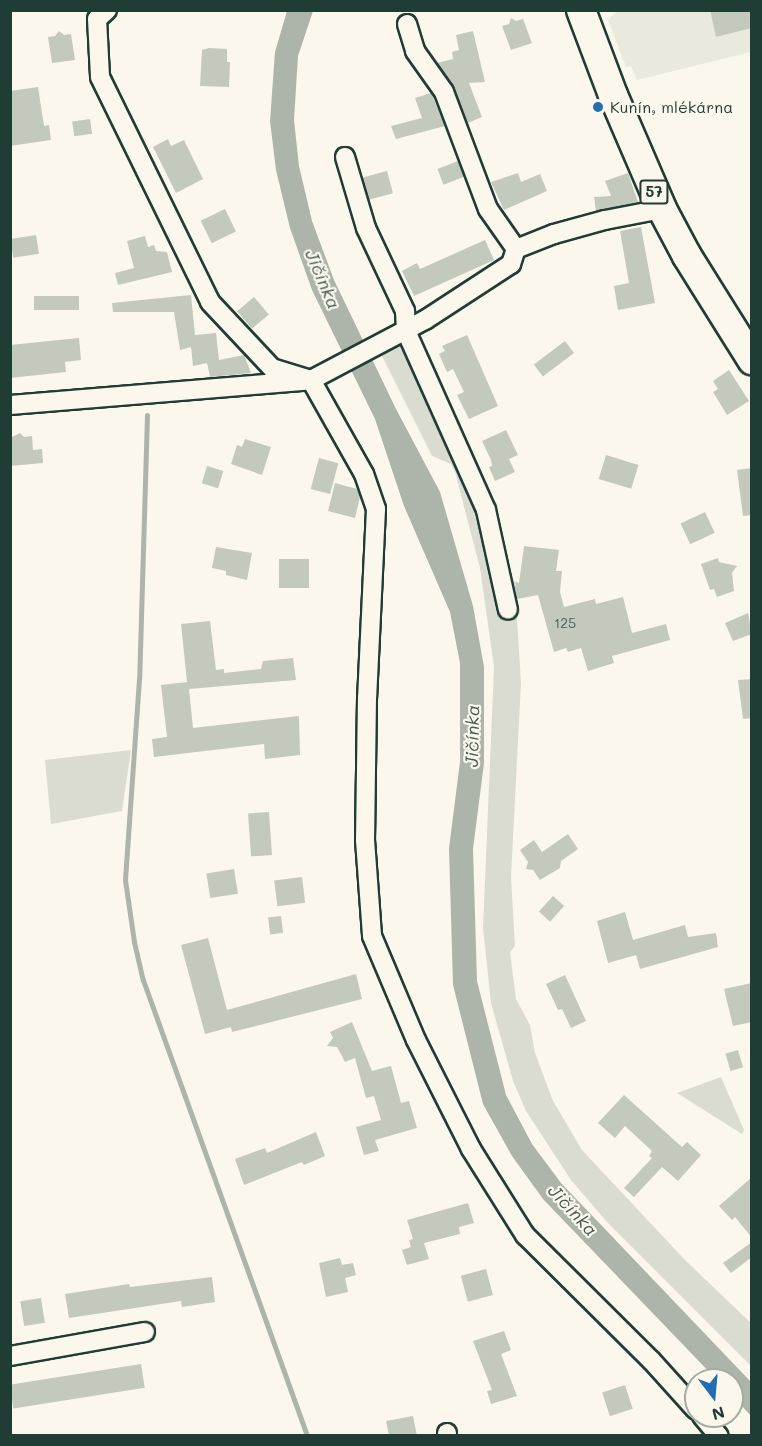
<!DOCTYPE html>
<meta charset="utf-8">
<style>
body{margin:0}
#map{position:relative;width:762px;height:1446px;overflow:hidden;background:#fbf7ec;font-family:Mali,sans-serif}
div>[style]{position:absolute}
.built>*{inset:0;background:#eae9de}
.green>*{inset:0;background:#dbdcd1}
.water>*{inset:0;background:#adb4aa}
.stream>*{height:5px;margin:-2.5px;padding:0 2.5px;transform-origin:2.5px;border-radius:2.5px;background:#adb4aa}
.building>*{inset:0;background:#c4c9be;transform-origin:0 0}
.roads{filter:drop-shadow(2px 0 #1f3d34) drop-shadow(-2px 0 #1f3d34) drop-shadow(0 2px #1f3d34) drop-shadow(0 -2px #1f3d34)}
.street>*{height:18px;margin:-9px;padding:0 9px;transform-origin:9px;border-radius:9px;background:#fbf7ec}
.primary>*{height:28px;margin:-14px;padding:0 14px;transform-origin:14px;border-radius:14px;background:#fbf7ec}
.dots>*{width:16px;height:16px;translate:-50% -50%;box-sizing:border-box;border:3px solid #fbf7ec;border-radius:50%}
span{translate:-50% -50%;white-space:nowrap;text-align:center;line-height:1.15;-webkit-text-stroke:4.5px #fbf7ec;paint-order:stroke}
.number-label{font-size:14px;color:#486056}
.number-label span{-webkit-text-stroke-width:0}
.shield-label span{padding:2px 4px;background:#fbf7ec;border:2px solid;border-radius:4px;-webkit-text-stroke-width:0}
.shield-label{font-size:15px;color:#1f3d34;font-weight:700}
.poi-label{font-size:16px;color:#1f3d34}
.left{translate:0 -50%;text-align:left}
.water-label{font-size:18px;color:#425b52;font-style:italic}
.frame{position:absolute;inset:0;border:12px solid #1f3d34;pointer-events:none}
.north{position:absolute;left:684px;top:1368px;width:60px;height:60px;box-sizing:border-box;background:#fbf7ec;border:2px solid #a3ada2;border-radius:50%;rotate:164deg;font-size:16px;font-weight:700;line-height:24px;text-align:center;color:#1f3d34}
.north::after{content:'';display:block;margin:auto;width:21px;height:27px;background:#1f6fb2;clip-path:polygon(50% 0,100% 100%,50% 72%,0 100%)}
</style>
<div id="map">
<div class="built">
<i style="clip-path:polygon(617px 11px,710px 11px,717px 37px,751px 28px,751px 52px,637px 80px,631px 66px,626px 67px,608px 20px)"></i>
</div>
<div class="green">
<i style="clip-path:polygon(419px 339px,495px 505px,509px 578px,516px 582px,513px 599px,517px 619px,521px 683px,511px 877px,515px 946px,510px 952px,516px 999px,530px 1025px,535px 1053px,553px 1101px,582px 1150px,685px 1260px,751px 1323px,751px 1366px,607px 1222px,571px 1180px,526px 1111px,513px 1081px,491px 1003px,483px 928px,494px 667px,480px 568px,455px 472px,451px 464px,432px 456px,381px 354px)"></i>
<i style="clip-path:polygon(131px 750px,122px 811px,51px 824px,45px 760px)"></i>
<i style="clip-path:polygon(409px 1042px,452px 1137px,405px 1043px)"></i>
<i style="clip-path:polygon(721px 1077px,744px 1130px,742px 1134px,677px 1093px)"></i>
</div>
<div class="water">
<i style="clip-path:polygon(287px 11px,313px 11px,298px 56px,294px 120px,299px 166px,312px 221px,334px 280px,396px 409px,440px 492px,473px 606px,484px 667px,484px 763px,473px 849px,477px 981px,506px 1095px,532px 1144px,561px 1183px,751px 1382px,751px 1416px,732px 1395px,732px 1380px,717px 1380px,543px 1199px,512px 1156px,483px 1104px,453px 985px,449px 848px,460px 762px,460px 663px,450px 612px,404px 506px,375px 419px,312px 290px,290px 228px,276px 170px,270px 121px,275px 52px)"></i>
</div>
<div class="stream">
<i style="left:147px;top:415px;width:264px;rotate:91.7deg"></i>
<i style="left:139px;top:679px;width:201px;rotate:94deg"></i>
<i style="left:125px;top:880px;width:63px;rotate:81.7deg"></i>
<i style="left:134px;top:942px;width:39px;rotate:77deg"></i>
<i style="left:143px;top:980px;width:485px;rotate:70.2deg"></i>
</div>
<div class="building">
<i style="clip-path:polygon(710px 10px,752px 10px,752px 28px,716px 37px)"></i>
<i style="clip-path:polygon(511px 18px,516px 21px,523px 19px,532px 43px,511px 50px,502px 26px,509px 24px)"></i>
<i style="clip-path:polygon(59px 31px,64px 35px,71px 34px,75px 60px,52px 63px,48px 37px,55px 36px)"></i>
<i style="clip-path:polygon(473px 31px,485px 82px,469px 83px,482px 117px,468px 123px,454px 88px,437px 63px,453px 59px,452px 52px,459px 50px,456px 35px)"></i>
<i style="clip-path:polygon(209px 48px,227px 49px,227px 62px,230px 62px,229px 87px,200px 86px,202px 50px)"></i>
<i style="clip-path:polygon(38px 87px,44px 126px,49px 125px,51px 140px,10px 146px,10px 91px)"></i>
<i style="clip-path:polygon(431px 93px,445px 126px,396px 139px,391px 126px,422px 118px,415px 98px)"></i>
<i style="left:90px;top:119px;width:15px;height:18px;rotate:82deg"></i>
<i style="clip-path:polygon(168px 139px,171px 146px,184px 140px,203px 179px,176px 193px,153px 147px)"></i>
<i style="left:458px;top:161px;width:17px;height:22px;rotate:69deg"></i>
<i style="left:387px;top:171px;width:23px;height:25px;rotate:75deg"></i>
<i style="clip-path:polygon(518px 173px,521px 182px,540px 174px,547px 191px,504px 210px,491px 182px)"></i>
<i style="clip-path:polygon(628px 173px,638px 202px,596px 211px,594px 197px,611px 196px,605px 181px)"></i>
<i style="left:225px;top:209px;width:25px;height:27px;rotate:64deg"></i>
<i style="clip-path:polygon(641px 227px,655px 303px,618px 310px,614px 286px,629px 283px,620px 231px)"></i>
<i style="left:36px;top:235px;width:19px;height:26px;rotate:81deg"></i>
<i style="clip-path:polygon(145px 236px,148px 247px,154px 245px,156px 251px,167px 252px,172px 272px,118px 285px,115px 273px,134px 268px,127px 241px)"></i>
<i style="clip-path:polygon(485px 240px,494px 260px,414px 296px,402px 271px,417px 263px,420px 269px)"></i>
<i style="clip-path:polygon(191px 295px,195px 335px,216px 333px,219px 360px,244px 355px,251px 373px,210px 377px,207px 363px,193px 366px,191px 347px,180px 350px,174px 312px,113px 312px,112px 303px)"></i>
<i style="left:34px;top:296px;width:45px;height:14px"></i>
<i style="left:254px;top:297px;width:23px;height:22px;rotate:50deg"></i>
<i style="clip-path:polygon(467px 335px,498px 406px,469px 419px,457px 395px,464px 392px,453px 369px,447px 372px,439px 354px,445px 351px,442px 346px)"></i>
<i style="clip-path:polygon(79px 338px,81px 360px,65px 362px,66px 372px,10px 378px,10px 345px)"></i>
<i style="left:565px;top:341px;width:15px;height:39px;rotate:53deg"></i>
<i style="clip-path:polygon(729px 370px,749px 401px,727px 415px,713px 392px,718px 389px,713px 381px)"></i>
<i style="clip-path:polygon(506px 430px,518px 455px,509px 459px,515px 472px,495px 481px,489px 467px,492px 466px,491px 460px,482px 441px)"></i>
<i style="clip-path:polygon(20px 433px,24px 437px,32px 436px,33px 450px,42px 449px,43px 463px,10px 466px,10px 438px)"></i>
<i style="clip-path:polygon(245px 439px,271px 447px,262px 475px,231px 464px,237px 445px,242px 447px)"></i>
<i style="left:606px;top:455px;width:34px;height:25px;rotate:17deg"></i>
<i style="left:319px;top:458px;width:20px;height:32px;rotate:15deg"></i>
<i style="left:207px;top:466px;width:17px;height:18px;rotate:17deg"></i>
<i style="clip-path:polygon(752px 468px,752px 515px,743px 516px,737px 470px)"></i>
<i style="clip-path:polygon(335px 483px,357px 489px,360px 497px,355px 518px,328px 511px)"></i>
<i style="left:705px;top:512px;width:23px;height:27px;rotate:65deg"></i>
<i style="clip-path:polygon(524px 546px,559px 550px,556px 571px,562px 571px,560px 592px,564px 607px,595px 599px,596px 604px,623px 597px,632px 633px,666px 624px,670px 640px,612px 656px,614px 663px,588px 671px,581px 648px,568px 652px,566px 648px,554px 652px,538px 595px,517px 599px,515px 588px,516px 582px,519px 583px)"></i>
<i style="clip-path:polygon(216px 547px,252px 553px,247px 580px,226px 575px,226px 571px,212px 568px)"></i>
<i style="clip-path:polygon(718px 558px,719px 562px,737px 566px,732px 573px,734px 591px,717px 597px,714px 589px,710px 590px,701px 564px)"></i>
<i style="left:279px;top:559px;width:30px;height:29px"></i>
<i style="clip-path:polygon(748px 613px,752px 634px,733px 641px,725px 623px)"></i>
<i style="clip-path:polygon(210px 621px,216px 670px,224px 669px,224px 673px,261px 669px,263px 661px,293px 658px,296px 680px,189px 689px,193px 728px,299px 716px,300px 755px,265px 759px,264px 744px,154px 757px,152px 739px,167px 737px,161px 685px,187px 682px,181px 624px)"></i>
<i style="clip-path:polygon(752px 679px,752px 718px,743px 719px,738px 680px)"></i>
<i style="left:269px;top:812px;width:43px;height:21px;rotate:86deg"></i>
<i style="clip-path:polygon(568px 834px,578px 849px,561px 861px,560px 868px,540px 880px,533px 870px,526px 869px,528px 862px,520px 850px,534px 840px,542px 852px)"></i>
<i style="left:234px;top:869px;width:25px;height:28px;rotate:81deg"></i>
<i style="left:302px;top:877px;width:26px;height:28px;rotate:83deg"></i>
<i style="left:553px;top:896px;width:15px;height:21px;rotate:42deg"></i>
<i style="clip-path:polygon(625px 912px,633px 940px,685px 925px,688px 937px,716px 933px,718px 947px,640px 969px,636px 955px,608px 963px,597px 921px)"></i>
<i style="left:281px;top:916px;width:17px;height:13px;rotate:83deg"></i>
<i style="clip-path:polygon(208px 938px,227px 1010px,356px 974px,362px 999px,232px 1032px,231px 1027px,205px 1034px,181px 945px)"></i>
<i style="clip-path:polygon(565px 975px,586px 1021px,571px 1028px,562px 1009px,558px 1010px,546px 984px)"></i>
<i style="clip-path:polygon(752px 983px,752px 1022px,733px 1026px,724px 989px)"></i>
<i style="clip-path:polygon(352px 1022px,372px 1071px,391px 1066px,401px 1103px,409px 1101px,417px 1128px,375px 1140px,379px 1151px,364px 1155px,356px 1127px,381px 1120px,374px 1096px,366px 1098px,355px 1058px,345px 1062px,337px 1047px,327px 1046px,333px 1038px,330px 1032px)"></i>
<i style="left:738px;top:1050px;width:18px;height:13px;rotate:74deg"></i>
<i style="clip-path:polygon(624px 1095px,682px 1147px,687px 1142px,701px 1155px,678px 1181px,662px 1167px,634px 1197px,624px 1188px,652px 1158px,649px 1156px,652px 1151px,625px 1126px,615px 1138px,598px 1123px)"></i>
<i style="clip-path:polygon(316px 1132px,325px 1156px,304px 1165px,302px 1162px,244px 1185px,235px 1159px,265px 1148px,267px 1153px)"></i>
<i style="clip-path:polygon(752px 1177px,752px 1238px,735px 1217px,732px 1220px,719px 1206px)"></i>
<i style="clip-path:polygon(468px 1203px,474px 1223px,459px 1227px,460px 1234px,424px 1243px,429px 1259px,407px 1265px,402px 1250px,411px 1247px,409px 1240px,413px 1239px,407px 1220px)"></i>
<i style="clip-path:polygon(752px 1242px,752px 1257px,731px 1273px,723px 1263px)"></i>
<i style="clip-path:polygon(340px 1258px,342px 1265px,353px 1263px,356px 1275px,345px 1278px,348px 1292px,326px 1297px,319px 1263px)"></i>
<i style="left:486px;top:1269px;width:27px;height:26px;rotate:75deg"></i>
<i style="clip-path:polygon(212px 1277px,215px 1302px,182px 1307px,181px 1301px,69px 1318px,65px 1294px,129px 1284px,130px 1287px)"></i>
<i style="left:41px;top:1298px;width:25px;height:21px;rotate:81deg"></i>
<i style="clip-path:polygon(504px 1331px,511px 1350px,501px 1354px,517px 1396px,491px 1404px,487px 1391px,492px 1390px,473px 1341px)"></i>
<i style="left:141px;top:1364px;width:24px;height:133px;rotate:81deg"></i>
<i style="left:625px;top:1385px;width:25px;height:24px;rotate:72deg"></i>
<i style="clip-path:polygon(413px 1416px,417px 1436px,389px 1436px,386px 1421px)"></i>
</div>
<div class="roads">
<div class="street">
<i style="left:107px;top:10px;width:13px;rotate:138deg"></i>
<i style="left:97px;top:19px;width:58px;rotate:87deg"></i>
<i style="left:100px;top:77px;width:250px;rotate:63.9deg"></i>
<i style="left:210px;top:302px;width:91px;rotate:46.8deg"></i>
<i style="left:272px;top:368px;width:41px;rotate:17.1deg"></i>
<i style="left:311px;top:380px;width:108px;rotate:60.6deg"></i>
<i style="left:364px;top:474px;width:37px;rotate:71deg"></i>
<i style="left:376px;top:509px;width:189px;rotate:92.7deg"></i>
<i style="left:367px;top:698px;width:142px;rotate:90.8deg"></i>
<i style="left:365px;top:840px;width:96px;rotate:85.8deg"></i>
<i style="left:372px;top:936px;width:113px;rotate:67.1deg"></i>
<i style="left:416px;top:1040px;width:122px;rotate:63.2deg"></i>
<i style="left:471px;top:1149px;width:102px;rotate:57.9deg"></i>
<i style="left:525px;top:1235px;width:177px;rotate:44.8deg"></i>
<i style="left:651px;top:1360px;width:67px;rotate:48deg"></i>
<i style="left:407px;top:24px;width:28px;rotate:73deg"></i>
<i style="left:415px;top:51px;width:50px;rotate:54.7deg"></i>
<i style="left:444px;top:92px;width:125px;rotate:69.4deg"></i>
<i style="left:488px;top:209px;width:49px;rotate:55deg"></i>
<i style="left:345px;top:157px;width:74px;rotate:73.5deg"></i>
<i style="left:366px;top:228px;width:92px;rotate:64.8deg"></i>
<i style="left:405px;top:311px;width:20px;rotate:87deg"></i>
<i style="left:406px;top:331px;width:196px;rotate:65.9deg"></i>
<i style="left:486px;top:510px;width:102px;rotate:77.6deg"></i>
<i style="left:10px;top:405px;width:302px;rotate:-4.7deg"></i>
<i style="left:311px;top:380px;width:129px;rotate:-27.8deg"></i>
<i style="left:425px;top:320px;width:103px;rotate:-33.1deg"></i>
<i style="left:511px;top:264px;width:16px;rotate:-72deg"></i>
<i style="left:516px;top:249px;width:41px;rotate:-21.5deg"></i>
<i style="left:554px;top:234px;width:53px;rotate:-15.4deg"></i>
<i style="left:605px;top:220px;width:58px;rotate:-10.9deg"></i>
<i style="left:10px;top:1356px;width:137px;rotate:-10.1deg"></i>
<i style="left:702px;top:1416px;width:26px;rotate:50deg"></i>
<i style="left:447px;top:1433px;width:3px;rotate:90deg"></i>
</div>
<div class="primary">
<i style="left:581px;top:10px;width:91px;rotate:69.4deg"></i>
<i style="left:613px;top:95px;width:124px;rotate:66.7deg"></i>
<i style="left:662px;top:209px;width:53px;rotate:62deg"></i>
<i style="left:687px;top:256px;width:123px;rotate:58deg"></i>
</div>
</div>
<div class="dots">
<i style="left:598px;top:107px;background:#1f6fb2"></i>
</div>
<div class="number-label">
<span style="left:565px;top:623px">125</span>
</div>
<div class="shield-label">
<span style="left:654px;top:192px">57</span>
</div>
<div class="poi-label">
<span class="left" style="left:610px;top:107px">Kunín, mlékárna</span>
</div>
<div class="water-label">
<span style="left:323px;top:279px;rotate:67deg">Jičínka</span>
<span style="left:472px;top:736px;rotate:-89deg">Jičínka</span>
<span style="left:573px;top:1210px;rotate:47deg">Jičínka</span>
</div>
<div class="frame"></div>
<div class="north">N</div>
</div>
